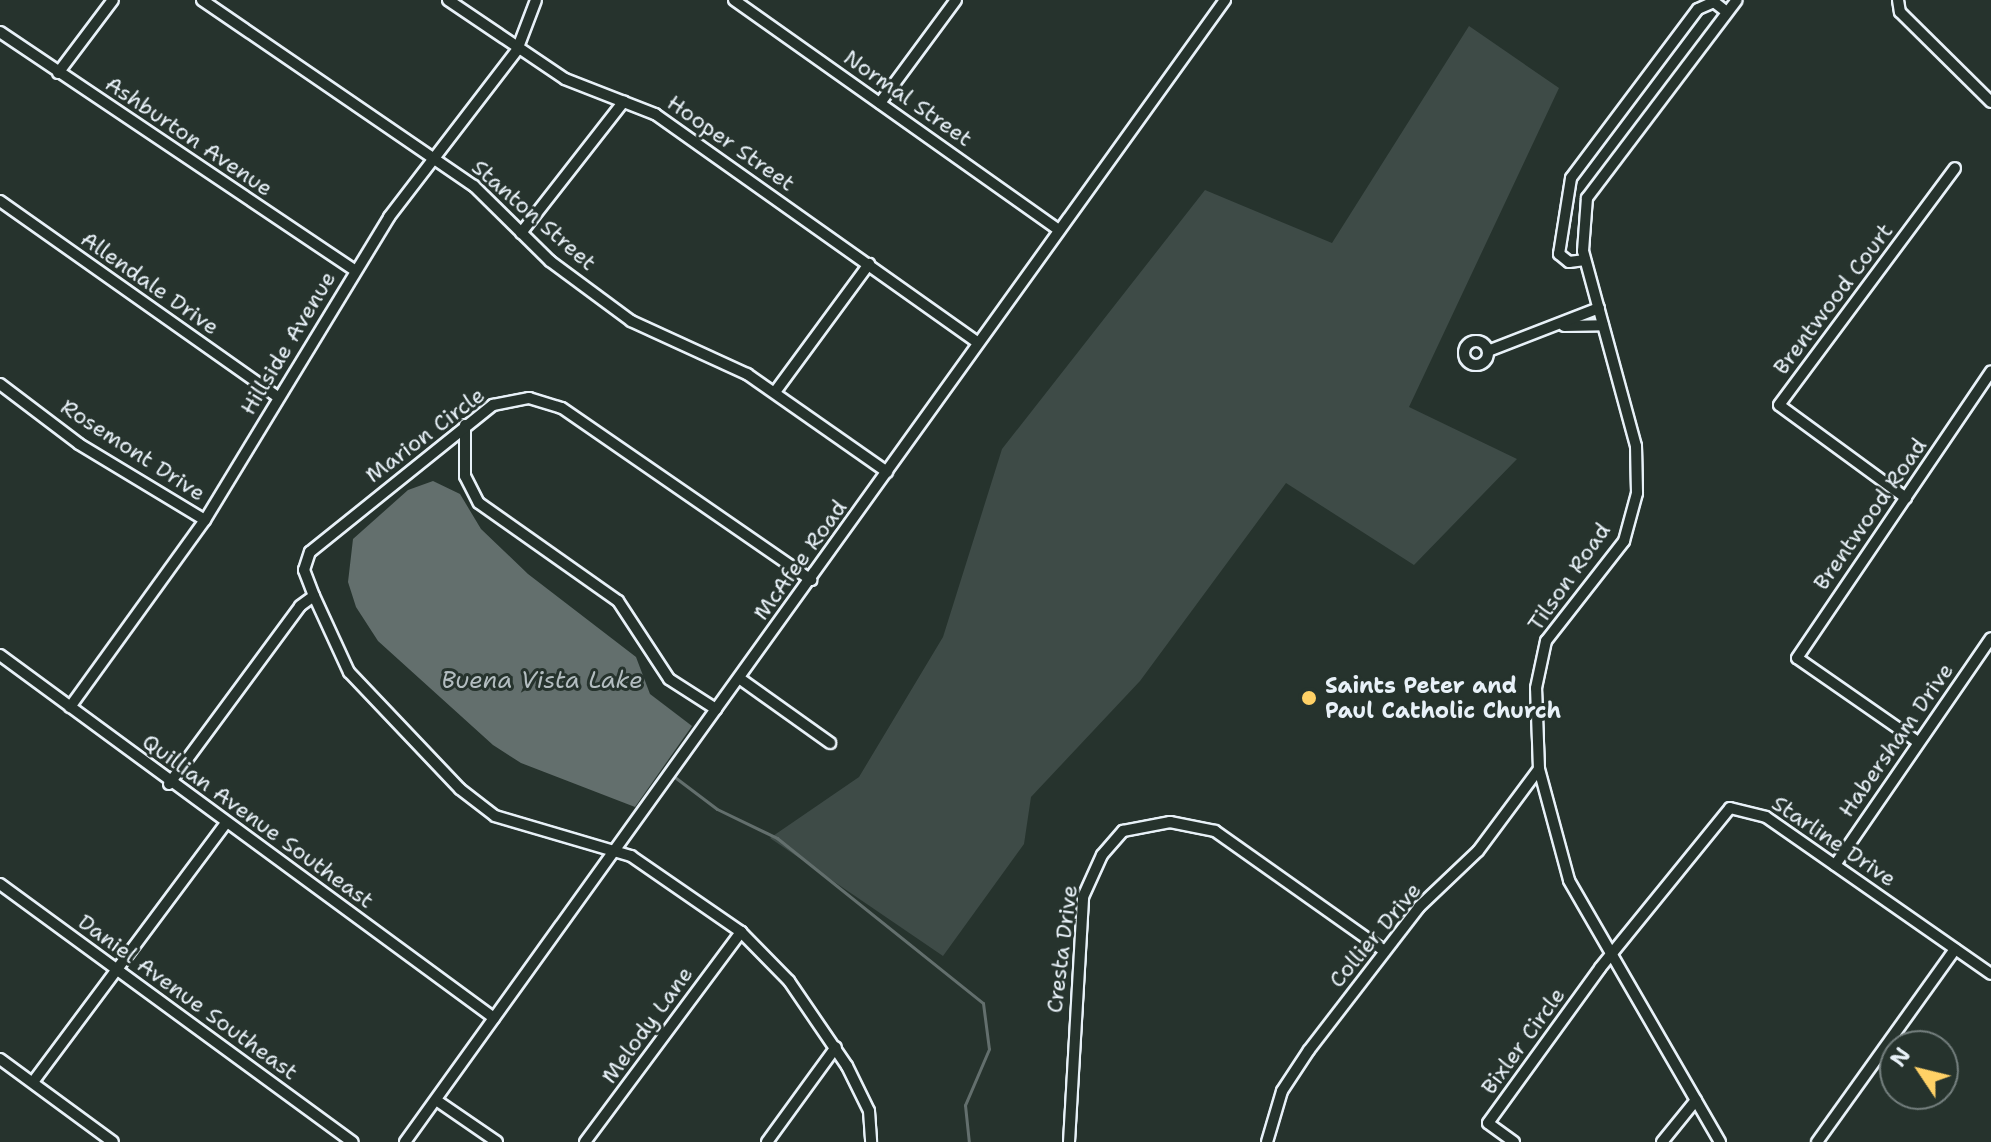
<!DOCTYPE html>
<style>
body{margin:0}
#map{position:relative;width:1991px;height:1142px;overflow:hidden;background:#26332d;font-family:"Shantell Sans",sans-serif}
div>[style]{position:absolute}
.green>*{inset:0;background:#3e4b47}
.water>*{inset:0;background:#636f6d}
.stream>*{height:3px;margin:-1.5px;padding:0 1.5px;transform-origin:1.5px;border-radius:1.5px;background:#636f6d}
.roads{filter:drop-shadow(2px 0 #e8f1f8) drop-shadow(-2px 0 #e8f1f8) drop-shadow(0 2px #e8f1f8) drop-shadow(0 -2px #e8f1f8)}
.minor>*{height:10px;margin:-5px;padding:0 5px;transform-origin:5px;border-radius:5px;background:#26332d}
.minor>.ring{margin:-5px;padding:0;box-sizing:content-box;background:none;border:10px solid #26332d;border-radius:50%}
.dots>*{width:22px;height:22px;translate:-50% -50%;box-sizing:border-box;border:4px solid #26332d;border-radius:50%}
span{translate:-50% -50%;white-space:nowrap;text-align:center;line-height:1.15;-webkit-text-stroke:6px #26332d;paint-order:stroke}
.street-label{font-size:22px;color:#e8f1f8}
.poi-label{font-size:22px;color:#e8f1f8;font-weight:700}
.left{translate:0 -50%;text-align:left}
.water-label{font-size:24px;color:#b3bdc0;font-style:italic}
.north{position:absolute;left:1879px;top:1030px;width:80px;height:80px;box-sizing:border-box;background:#26332d;border:2px solid #747f7e;border-radius:50%;rotate:305deg;font-size:22px;font-weight:700;line-height:32px;text-align:center;color:#e8f1f8}
.north::after{content:'';display:block;margin:auto;width:28px;height:36px;background:#ffd166;clip-path:polygon(50% 0,100% 100%,50% 72%,0 100%)}
</style>
<div id="map">
<div class="green">
<i style="clip-path:polygon(1469px 26px,1559px 88px,1409px 407px,1517px 459px,1414px 565px,1286px 483px,1140px 681px,1031px 797px,1024px 844px,943px 956px,770px 838px,859px 777px,943px 637px,1002px 449px,1205px 190px,1332px 243px)"></i>
</div>
<div class="water">
<i style="clip-path:polygon(433px 481px,460px 494px,481px 529px,528px 574px,636px 657px,650px 694px,692px 726px,635px 807px,521px 763px,493px 745px,378px 641px,356px 607px,348px 582px,353px 539px,408px 490px)"></i>
</div>
<div class="stream">
<i style="left:672px;top:775px;width:56px;rotate:37.1deg"></i>
<i style="left:717px;top:809px;width:67px;rotate:25.8deg"></i>
<i style="left:777px;top:838px;width:264px;rotate:38.7deg"></i>
<i style="left:983px;top:1003px;width:46px;rotate:82.6deg"></i>
<i style="left:989px;top:1049px;width:61px;rotate:113.2deg"></i>
<i style="left:965px;top:1105px;width:37px;rotate:84deg"></i>
</div>
<div class="roads">
<div class="minor">
<i style="left:202px;top:0;width:330px;rotate:34.4deg"></i>
<i style="left:474px;top:186px;width:107px;rotate:44.6deg"></i>
<i style="left:550px;top:261px;width:101px;rotate:36.5deg"></i>
<i style="left:631px;top:321px;width:128px;rotate:24.6deg"></i>
<i style="left:747px;top:374px;width:171px;rotate:35deg"></i>
<i style="left:448px;top:0;width:141px;rotate:34deg"></i>
<i style="left:565px;top:79px;width:97px;rotate:21.3deg"></i>
<i style="left:655px;top:114px;width:396px;rotate:35.3deg"></i>
<i style="left:734px;top:0;width:398px;rotate:35.3deg"></i>
<i style="left:1898px;top:0;width:12px;rotate:81deg"></i>
<i style="left:1900px;top:12px;width:128px;rotate:44.7deg"></i>
<i style="left:0;top:32px;width:428px;rotate:33.9deg"></i>
<i style="left:58px;top:73px;width:91px;rotate:-53deg"></i>
<i style="left:880px;top:103px;width:128px;rotate:-53.6deg"></i>
<i style="left:0;top:201px;width:340px;rotate:35.2deg"></i>
<i style="left:521px;top:233px;width:167px;rotate:-52deg"></i>
<i style="left:1585px;top:260px;width:16px;rotate:173deg"></i>
<i style="left:1569px;top:262px;width:13px;rotate:-141deg"></i>
<i style="left:1559px;top:254px;width:77px;rotate:-81deg"></i>
<i style="left:1571px;top:178px;width:211px;rotate:-53.1deg"></i>
<i style="left:1698px;top:9px;width:17px;rotate:-24deg"></i>
<i style="left:1714px;top:2px;width:16px;rotate:38deg"></i>
<i style="left:1564px;top:326px;width:39px;rotate:-1deg"></i>
<i class="ring" style="left:1464px;top:341px;width:14px;height:14px"></i>
<i style="left:1488px;top:351px;width:119px;rotate:-21.2deg"></i>
<i style="left:0;top:384px;width:99px;rotate:37.2deg"></i>
<i style="left:79px;top:444px;width:147px;rotate:31.1deg"></i>
<i style="left:775px;top:392px;width:159px;rotate:-53.7deg"></i>
<i style="left:465px;top:425px;width:51px;rotate:90deg"></i>
<i style="left:465px;top:476px;width:30px;rotate:63deg"></i>
<i style="left:479px;top:503px;width:170px;rotate:35.2deg"></i>
<i style="left:618px;top:601px;width:93px;rotate:56.8deg"></i>
<i style="left:669px;top:679px;width:56px;rotate:32.6deg"></i>
<i style="left:1906px;top:498px;width:157px;rotate:-143.8deg"></i>
<i style="left:1779px;top:405px;width:295px;rotate:-53.4deg"></i>
<i style="left:314px;top:596px;width:84px;rotate:65.3deg"></i>
<i style="left:349px;top:672px;width:161px;rotate:46.5deg"></i>
<i style="left:460px;top:789px;width:44px;rotate:37.6deg"></i>
<i style="left:495px;top:816px;width:142px;rotate:16.4deg"></i>
<i style="left:631px;top:856px;width:134px;rotate:34.6deg"></i>
<i style="left:741px;top:932px;width:69px;rotate:45.6deg"></i>
<i style="left:789px;top:981px;width:103px;rotate:55.7deg"></i>
<i style="left:847px;top:1066px;width:50px;rotate:63.9deg"></i>
<i style="left:869px;top:1111px;width:31px;rotate:86deg"></i>
<i style="left:0;top:655px;width:613px;rotate:36.31deg"></i>
<i style="left:739px;top:678px;width:112px;rotate:35.5deg"></i>
<i style="left:70px;top:707px;width:231px;rotate:-54.2deg"></i>
<i style="left:205px;top:520px;width:354px;rotate:-58.7deg"></i>
<i style="left:389px;top:217px;width:210px;rotate:-52.5deg"></i>
<i style="left:517px;top:50px;width:53px;rotate:-69.2deg"></i>
<i style="left:1918px;top:742px;width:147px;rotate:-145.2deg"></i>
<i style="left:1797px;top:658px;width:346px;rotate:-55.9deg"></i>
<i style="left:169px;top:784px;width:221px;rotate:-53.6deg"></i>
<i style="left:300px;top:606px;width:17px;rotate:-36deg"></i>
<i style="left:314px;top:596px;width:28px;rotate:-111deg"></i>
<i style="left:304px;top:570px;width:19px;rotate:-72deg"></i>
<i style="left:310px;top:552px;width:235px;rotate:-38.8deg"></i>
<i style="left:493px;top:405px;width:37px;rotate:-11deg"></i>
<i style="left:529px;top:398px;width:34px;rotate:17deg"></i>
<i style="left:562px;top:408px;width:303px;rotate:34.6deg"></i>
<i style="left:1835px;top:865px;width:275px;rotate:-55.5deg"></i>
<i style="left:0;top:884px;width:437px;rotate:36.2deg"></i>
<i style="left:0;top:1059px;width:140px;rotate:36.3deg"></i>
<i style="left:33px;top:1082px;width:322px;rotate:-53.3deg"></i>
<i style="left:436px;top:1100px;width:74px;rotate:34.5deg"></i>
<i style="left:405px;top:1142px;width:1406px;rotate:-54.32deg"></i>
<i style="left:585px;top:1142px;width:262px;rotate:-53.4deg"></i>
<i style="left:767px;top:1142px;width:117px;rotate:-54deg"></i>
<i style="left:1069px;top:1142px;width:245px;rotate:-86.7deg"></i>
<i style="left:1083px;top:897px;width:46px;rotate:-65.7deg"></i>
<i style="left:1102px;top:855px;width:32px;rotate:-49deg"></i>
<i style="left:1123px;top:831px;width:48px;rotate:-10.8deg"></i>
<i style="left:1170px;top:822px;width:46px;rotate:11.3deg"></i>
<i style="left:1215px;top:831px;width:206px;rotate:35.3deg"></i>
<i style="left:1267px;top:1142px;width:53px;rotate:-73.6deg"></i>
<i style="left:1282px;top:1091px;width:49px;rotate:-56.6deg"></i>
<i style="left:1309px;top:1050px;width:180px;rotate:-52.4deg"></i>
<i style="left:1419px;top:907px;width:81px;rotate:-43.5deg"></i>
<i style="left:1478px;top:851px;width:102px;rotate:-53.4deg"></i>
<i style="left:1514px;top:1142px;width:32px;rotate:-144deg"></i>
<i style="left:1488px;top:1123px;width:191px;rotate:-54.1deg"></i>
<i style="left:1600px;top:968px;width:206px;rotate:-50.9deg"></i>
<i style="left:1730px;top:808px;width:37px;rotate:14deg"></i>
<i style="left:1766px;top:817px;width:274px;rotate:34.9deg"></i>
<i style="left:1662px;top:1142px;width:54px;rotate:-51deg"></i>
<i style="left:1720px;top:1142px;width:302px;rotate:-120deg"></i>
<i style="left:1569px;top:880px;width:115px;rotate:-105.1deg"></i>
<i style="left:1539px;top:769px;width:81px;rotate:-92.1deg"></i>
<i style="left:1536px;top:688px;width:48px;rotate:-78deg"></i>
<i style="left:1546px;top:641px;width:127px;rotate:-52deg"></i>
<i style="left:1624px;top:541px;width:50px;rotate:-74.8deg"></i>
<i style="left:1637px;top:493px;width:47px;rotate:-91.2deg"></i>
<i style="left:1636px;top:446px;width:202px;rotate:-105.2deg"></i>
<i style="left:1583px;top:251px;width:53px;rotate:-85.7deg"></i>
<i style="left:1587px;top:198px;width:248px;rotate:-52.9deg"></i>
<i style="left:1817px;top:1142px;width:237px;rotate:-54.4deg"></i>
</div>
</div>
<div class="dots">
<i style="left:1309px;top:698px;background:#ffd166"></i>
</div>
<div class="street-label">
<span style="left:908px;top:98px;rotate:35deg">Normal Street</span>
<span style="left:189px;top:136px;rotate:34deg">Ashburton Avenue</span>
<span style="left:731px;top:143px;rotate:35deg">Hooper Street</span>
<span style="left:534px;top:215px;rotate:41deg">Stanton Street</span>
<span style="left:150px;top:283px;rotate:35deg">Allendale Drive</span>
<span style="left:1833px;top:299px;rotate:-53deg">Brentwood Court</span>
<span style="left:288px;top:343px;rotate:-59deg">Hillside Avenue</span>
<span style="left:425px;top:435px;rotate:-37deg">Marion Circle</span>
<span style="left:133px;top:450px;rotate:33deg">Rosemont Drive</span>
<span style="left:1870px;top:514px;rotate:-55deg">Brentwood Road</span>
<span style="left:800px;top:560px;rotate:-54deg">McAfee Road</span>
<span style="left:1569px;top:577px;rotate:-55deg">Tilson Road</span>
<span style="left:1896px;top:740px;rotate:-55deg">Habersham Drive</span>
<span style="left:258px;top:821px;rotate:36deg">Quillian Avenue Southeast</span>
<span style="left:1834px;top:841px;rotate:34deg">Starline Drive</span>
<span style="left:1375px;top:935px;rotate:-50deg">Collier Drive</span>
<span style="left:1062px;top:949px;rotate:-83deg">Cresta Drive</span>
<span style="left:188px;top:997px;rotate:36deg">Daniel Avenue Southeast</span>
<span style="left:647px;top:1025px;rotate:-54deg">Melody Lane</span>
<span style="left:1523px;top:1041px;rotate:-54deg">Bixler Circle</span>
</div>
<div class="poi-label">
<span class="left" style="left:1325px;top:698px">Saints Peter and<br>Paul Catholic Church</span>
</div>
<div class="water-label">
<span style="left:542px;top:681px">Buena Vista Lake</span>
</div>
<div class="north">N</div>
</div>
